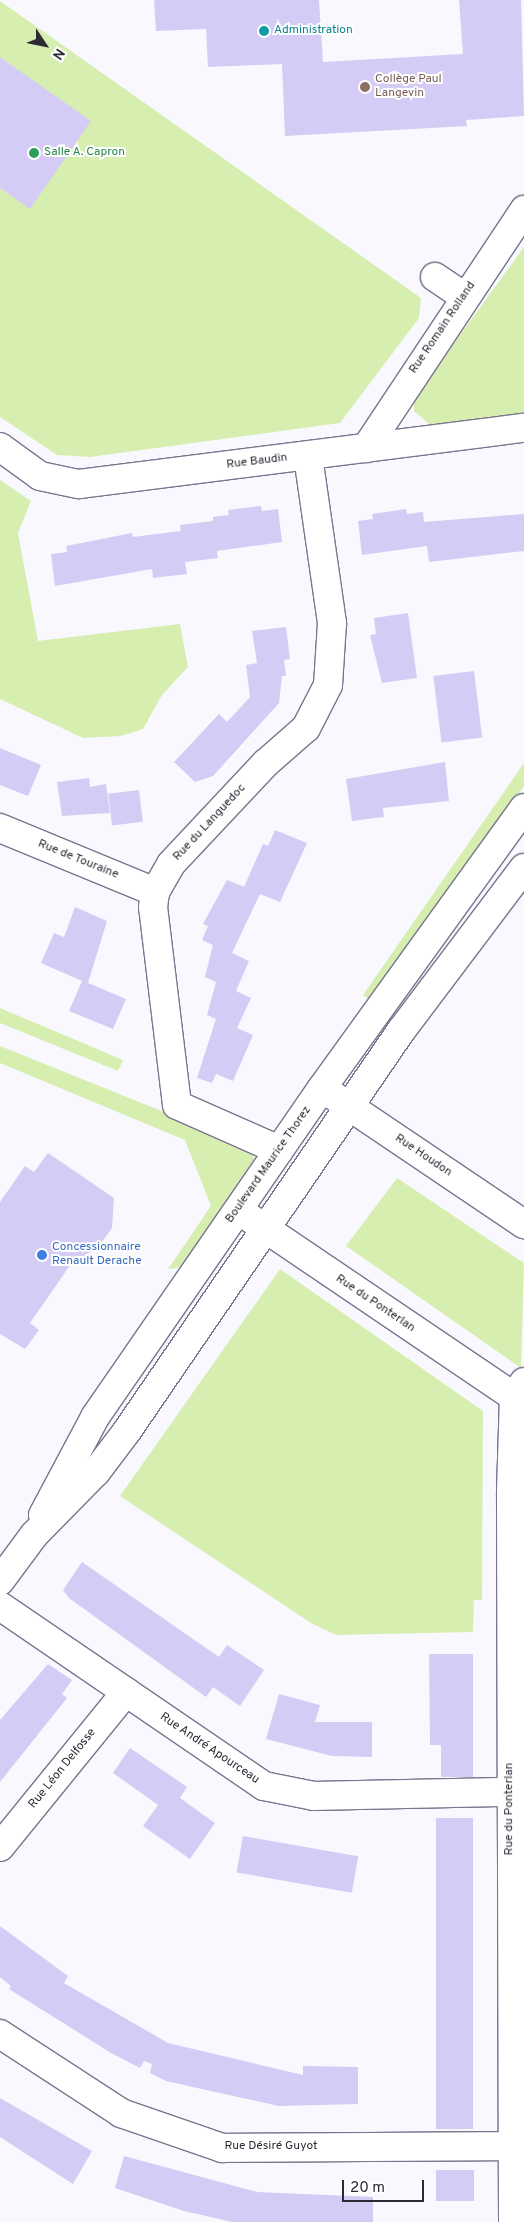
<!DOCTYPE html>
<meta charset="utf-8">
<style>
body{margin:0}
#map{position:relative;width:524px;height:2222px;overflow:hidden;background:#f9f8fe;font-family:Overpass,sans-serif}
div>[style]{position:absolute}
.green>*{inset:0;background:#d6efb0}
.building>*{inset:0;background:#d4ccf5;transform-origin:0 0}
.roads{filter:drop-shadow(1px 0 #7a758f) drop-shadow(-1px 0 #7a758f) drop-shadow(0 1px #7a758f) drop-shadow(0 -1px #7a758f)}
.street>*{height:28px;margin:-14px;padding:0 14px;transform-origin:14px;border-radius:14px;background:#fff}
.secondary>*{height:28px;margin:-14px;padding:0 14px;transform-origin:14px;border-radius:14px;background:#fff}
.dots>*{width:14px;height:14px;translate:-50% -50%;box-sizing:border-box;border:2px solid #fff;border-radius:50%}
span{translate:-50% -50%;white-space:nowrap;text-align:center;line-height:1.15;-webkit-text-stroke:4px #fff;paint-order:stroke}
.culture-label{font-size:12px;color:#0d838f}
.left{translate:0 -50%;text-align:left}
.education-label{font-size:12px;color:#785e54}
.leisure-label{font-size:12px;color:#27864d}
.street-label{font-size:12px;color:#2c2a35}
.shop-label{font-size:12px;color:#366cbe}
.north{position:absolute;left:20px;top:20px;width:50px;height:50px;-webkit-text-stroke:4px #fff;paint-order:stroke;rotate:124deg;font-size:14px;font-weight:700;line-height:20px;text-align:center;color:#2c2a35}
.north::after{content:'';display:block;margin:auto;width:18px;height:22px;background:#2c2a35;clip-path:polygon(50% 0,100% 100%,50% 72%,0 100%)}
.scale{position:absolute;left:342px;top:2180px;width:82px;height:22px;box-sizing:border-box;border:2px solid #2c2a35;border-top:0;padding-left:6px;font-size:15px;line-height:18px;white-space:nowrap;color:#2c2a35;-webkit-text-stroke:4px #fff;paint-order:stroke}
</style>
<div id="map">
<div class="green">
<i style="clip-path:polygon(0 1px,421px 298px,419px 318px,340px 423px,90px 457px,57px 455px,0 417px)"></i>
<i style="clip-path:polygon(524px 247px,524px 417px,434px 428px,414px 411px,414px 398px)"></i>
<i style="clip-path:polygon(0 480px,31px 501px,18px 533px,38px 641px,180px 624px,188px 667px,162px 695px,143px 729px,121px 736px,83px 738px,0 699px)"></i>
<i style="clip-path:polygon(524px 763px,524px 786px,371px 1001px,363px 995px)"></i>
<i style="clip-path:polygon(0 1008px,123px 1060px,118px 1071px,0 1023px)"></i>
<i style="clip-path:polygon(0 1046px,251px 1147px,256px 1167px,189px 1266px,168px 1269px,211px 1206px,185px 1140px,0 1063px)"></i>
<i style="clip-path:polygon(397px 1178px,524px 1263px,521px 1368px,346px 1246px)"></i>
<i style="clip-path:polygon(280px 1269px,483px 1411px,482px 1600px,474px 1600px,473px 1632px,336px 1635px,311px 1623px,120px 1496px)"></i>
</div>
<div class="building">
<i style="clip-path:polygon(154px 0,319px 0,323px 62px,463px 54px,459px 0,521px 0,524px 116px,466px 120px,467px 126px,285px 136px,282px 64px,208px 67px,206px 29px,156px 31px)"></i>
<i style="clip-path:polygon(0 57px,91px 121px,30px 209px,0 188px)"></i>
<i style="clip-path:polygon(261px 506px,262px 511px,278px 509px,282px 542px,217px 551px,218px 558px,185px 562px,187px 574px,153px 578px,152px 569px,55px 586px,51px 554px,67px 552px,66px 546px,132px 533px,133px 537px,181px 531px,180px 525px,213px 521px,213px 517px,229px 515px,228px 510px)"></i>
<i style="clip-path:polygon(406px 509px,407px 514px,423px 512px,424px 522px,524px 514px,524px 551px,429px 562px,427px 546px,362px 555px,358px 521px,373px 519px,372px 514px)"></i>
<i style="clip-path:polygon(408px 613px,417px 678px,382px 683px,370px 635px,376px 634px,374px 618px)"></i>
<i style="clip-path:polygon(286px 627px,290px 659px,284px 660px,286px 676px,282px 676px,279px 703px,213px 776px,195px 782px,174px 762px,219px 714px,227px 722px,250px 697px,246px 665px,257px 663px,252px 631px)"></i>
<i style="left:474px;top:671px;width:67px;height:41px;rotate:83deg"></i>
<i style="clip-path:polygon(0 748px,41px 765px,28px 796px,0 785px)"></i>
<i style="clip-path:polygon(445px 762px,449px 801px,383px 808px,384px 817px,352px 821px,346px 779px)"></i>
<i style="clip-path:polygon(89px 778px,90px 787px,106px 784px,110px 813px,62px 816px,57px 782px)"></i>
<i style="left:139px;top:790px;width:32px;height:31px;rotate:83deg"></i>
<i style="clip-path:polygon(275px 830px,307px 843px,280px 902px,260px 894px,232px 953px,249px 961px,236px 991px,251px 998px,237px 1028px,253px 1035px,233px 1081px,216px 1074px,212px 1083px,197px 1078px,216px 1019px,207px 1015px,216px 982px,205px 977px,213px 945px,202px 940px,208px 926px,203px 924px,227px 880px,255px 891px,244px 887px,263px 844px,268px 846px)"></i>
<i style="clip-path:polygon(75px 907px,107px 921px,88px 983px,126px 999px,113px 1029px,69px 1011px,82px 981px,41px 963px,54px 933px,64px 937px)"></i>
<i style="clip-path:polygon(48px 1153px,114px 1198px,112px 1228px,96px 1250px,73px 1261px,30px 1323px,39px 1330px,25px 1349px,0 1334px,0 1202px,25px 1166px,34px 1172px)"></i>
<i style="clip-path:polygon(82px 1562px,219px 1657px,227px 1645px,264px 1670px,240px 1706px,213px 1687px,206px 1697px,69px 1598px,63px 1590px)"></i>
<i style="clip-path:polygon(429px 1654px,473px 1654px,473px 1777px,441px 1777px,441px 1745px,430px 1745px)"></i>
<i style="clip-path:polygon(48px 1664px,72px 1680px,62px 1694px,67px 1698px,0 1782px,0 1720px)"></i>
<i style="clip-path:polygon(279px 1694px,320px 1705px,315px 1722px,372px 1722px,372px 1757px,332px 1756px,266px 1739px)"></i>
<i style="clip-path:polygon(130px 1748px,187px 1787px,180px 1798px,215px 1823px,190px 1859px,143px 1826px,158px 1805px,113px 1773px)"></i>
<i style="left:436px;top:1818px;width:37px;height:311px"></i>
<i style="left:243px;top:1836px;width:117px;height:37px;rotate:10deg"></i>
<i style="clip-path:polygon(0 1926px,68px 1976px,64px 1983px,168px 2043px,303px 2075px,303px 2066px,358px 2067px,358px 2104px,279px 2106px,166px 2081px,150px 2073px,152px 2064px,144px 2061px,140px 2068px,111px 2053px,9px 1989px,11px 1986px,0 1977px)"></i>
<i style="clip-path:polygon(0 2098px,92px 2151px,73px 2184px,0 2137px)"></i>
<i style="clip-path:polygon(124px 2156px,257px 2192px,373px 2197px,373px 2222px,232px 2222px,184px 2211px,115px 2188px)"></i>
<i style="left:436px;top:2170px;width:38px;height:31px"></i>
</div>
<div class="roads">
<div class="street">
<i style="left:435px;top:277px;width:34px;rotate:34deg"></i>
<i style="left:0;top:447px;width:49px;rotate:35.9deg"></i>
<i style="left:40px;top:476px;width:40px;rotate:12deg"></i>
<i style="left:79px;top:484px;width:449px;rotate:-7.2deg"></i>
<i style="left:366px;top:448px;width:286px;rotate:-56.4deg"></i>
<i style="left:0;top:828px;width:168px;rotate:22.4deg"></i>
<i style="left:322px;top:1088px;width:244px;rotate:34deg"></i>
<i style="left:279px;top:1150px;width:111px;rotate:-156.2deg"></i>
<i style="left:177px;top:1105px;width:199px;rotate:-96.9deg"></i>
<i style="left:153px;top:907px;width:15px;rotate:-82deg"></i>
<i style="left:155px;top:892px;width:32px;rotate:-60deg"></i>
<i style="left:171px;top:864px;width:139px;rotate:-46.8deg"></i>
<i style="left:266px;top:763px;width:53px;rotate:-41.2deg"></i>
<i style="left:306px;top:728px;width:48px;rotate:-62.9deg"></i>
<i style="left:328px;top:685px;width:62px;rotate:-86.3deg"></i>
<i style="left:332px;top:623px;width:169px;rotate:-98.2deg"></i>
<i style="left:238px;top:1210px;width:333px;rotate:34.1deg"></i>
<i style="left:0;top:1606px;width:320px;rotate:34.3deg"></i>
<i style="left:264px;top:1786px;width:51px;rotate:11.3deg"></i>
<i style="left:314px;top:1796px;width:196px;rotate:-1.2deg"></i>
<i style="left:0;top:1847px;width:200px;rotate:-50.9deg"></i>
<i style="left:0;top:2034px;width:145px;rotate:33.1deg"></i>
<i style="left:121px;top:2113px;width:107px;rotate:19.1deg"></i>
<i style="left:222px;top:2148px;width:290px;rotate:-0.4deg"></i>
<i style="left:513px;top:2222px;width:731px;rotate:-90.16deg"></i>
<i style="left:511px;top:1491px;width:94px;rotate:-88.2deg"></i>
<i style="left:514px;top:1397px;width:18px;rotate:-56deg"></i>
</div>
<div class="secondary">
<i style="left:43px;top:1515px;width:111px;rotate:-62deg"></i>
<i style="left:95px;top:1417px;width:400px;rotate:-55.4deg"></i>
<i style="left:322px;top:1088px;width:345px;rotate:-54.2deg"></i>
<i style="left:0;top:1581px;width:57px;rotate:-53.5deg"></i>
<i style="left:34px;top:1535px;width:88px;rotate:-45.5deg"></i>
<i style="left:96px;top:1472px;width:51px;rotate:-52.9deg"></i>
<i style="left:127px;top:1431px;width:485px;rotate:-55.6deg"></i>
<i style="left:401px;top:1031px;width:204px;rotate:-53deg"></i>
</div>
</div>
<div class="dots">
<i style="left:264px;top:31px;background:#0f9aa8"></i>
<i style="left:365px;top:87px;background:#8d6e63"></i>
<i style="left:34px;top:153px;background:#2e9e5b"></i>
<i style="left:42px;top:1255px;background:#3f7fe0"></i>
</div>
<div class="culture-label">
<span class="left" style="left:274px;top:31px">Administration</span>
</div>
<div class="education-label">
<span class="left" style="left:375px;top:87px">Collège Paul<br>Langevin</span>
</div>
<div class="leisure-label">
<span class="left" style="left:44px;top:153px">Salle A. Capron</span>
</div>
<div class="street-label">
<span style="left:443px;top:328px;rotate:-56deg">Rue Romain Rolland</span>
<span style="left:257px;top:462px;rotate:-7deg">Rue Baudin</span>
<span style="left:210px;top:823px;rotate:-47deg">Rue du Languedoc</span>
<span style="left:78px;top:860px;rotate:22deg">Rue de Touraine</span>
<span style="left:423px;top:1156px;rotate:34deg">Rue Houdon</span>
<span style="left:269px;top:1165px;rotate:-55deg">Boulevard Maurice Thorez</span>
<span style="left:375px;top:1304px;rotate:34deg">Rue du Ponterlan</span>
<span style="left:209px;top:1749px;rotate:34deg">Rue André Apourceau</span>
<span style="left:63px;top:1769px;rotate:-51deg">Rue Léon Delfosse</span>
<span style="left:510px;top:1809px;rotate:-90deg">Rue du Ponterlan</span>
<span style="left:271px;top:2147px">Rue Désiré Guyot</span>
</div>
<div class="shop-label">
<span class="left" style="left:52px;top:1255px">Concessionnaire<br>Renault Derache</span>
</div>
<div class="north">N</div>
<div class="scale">20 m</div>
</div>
